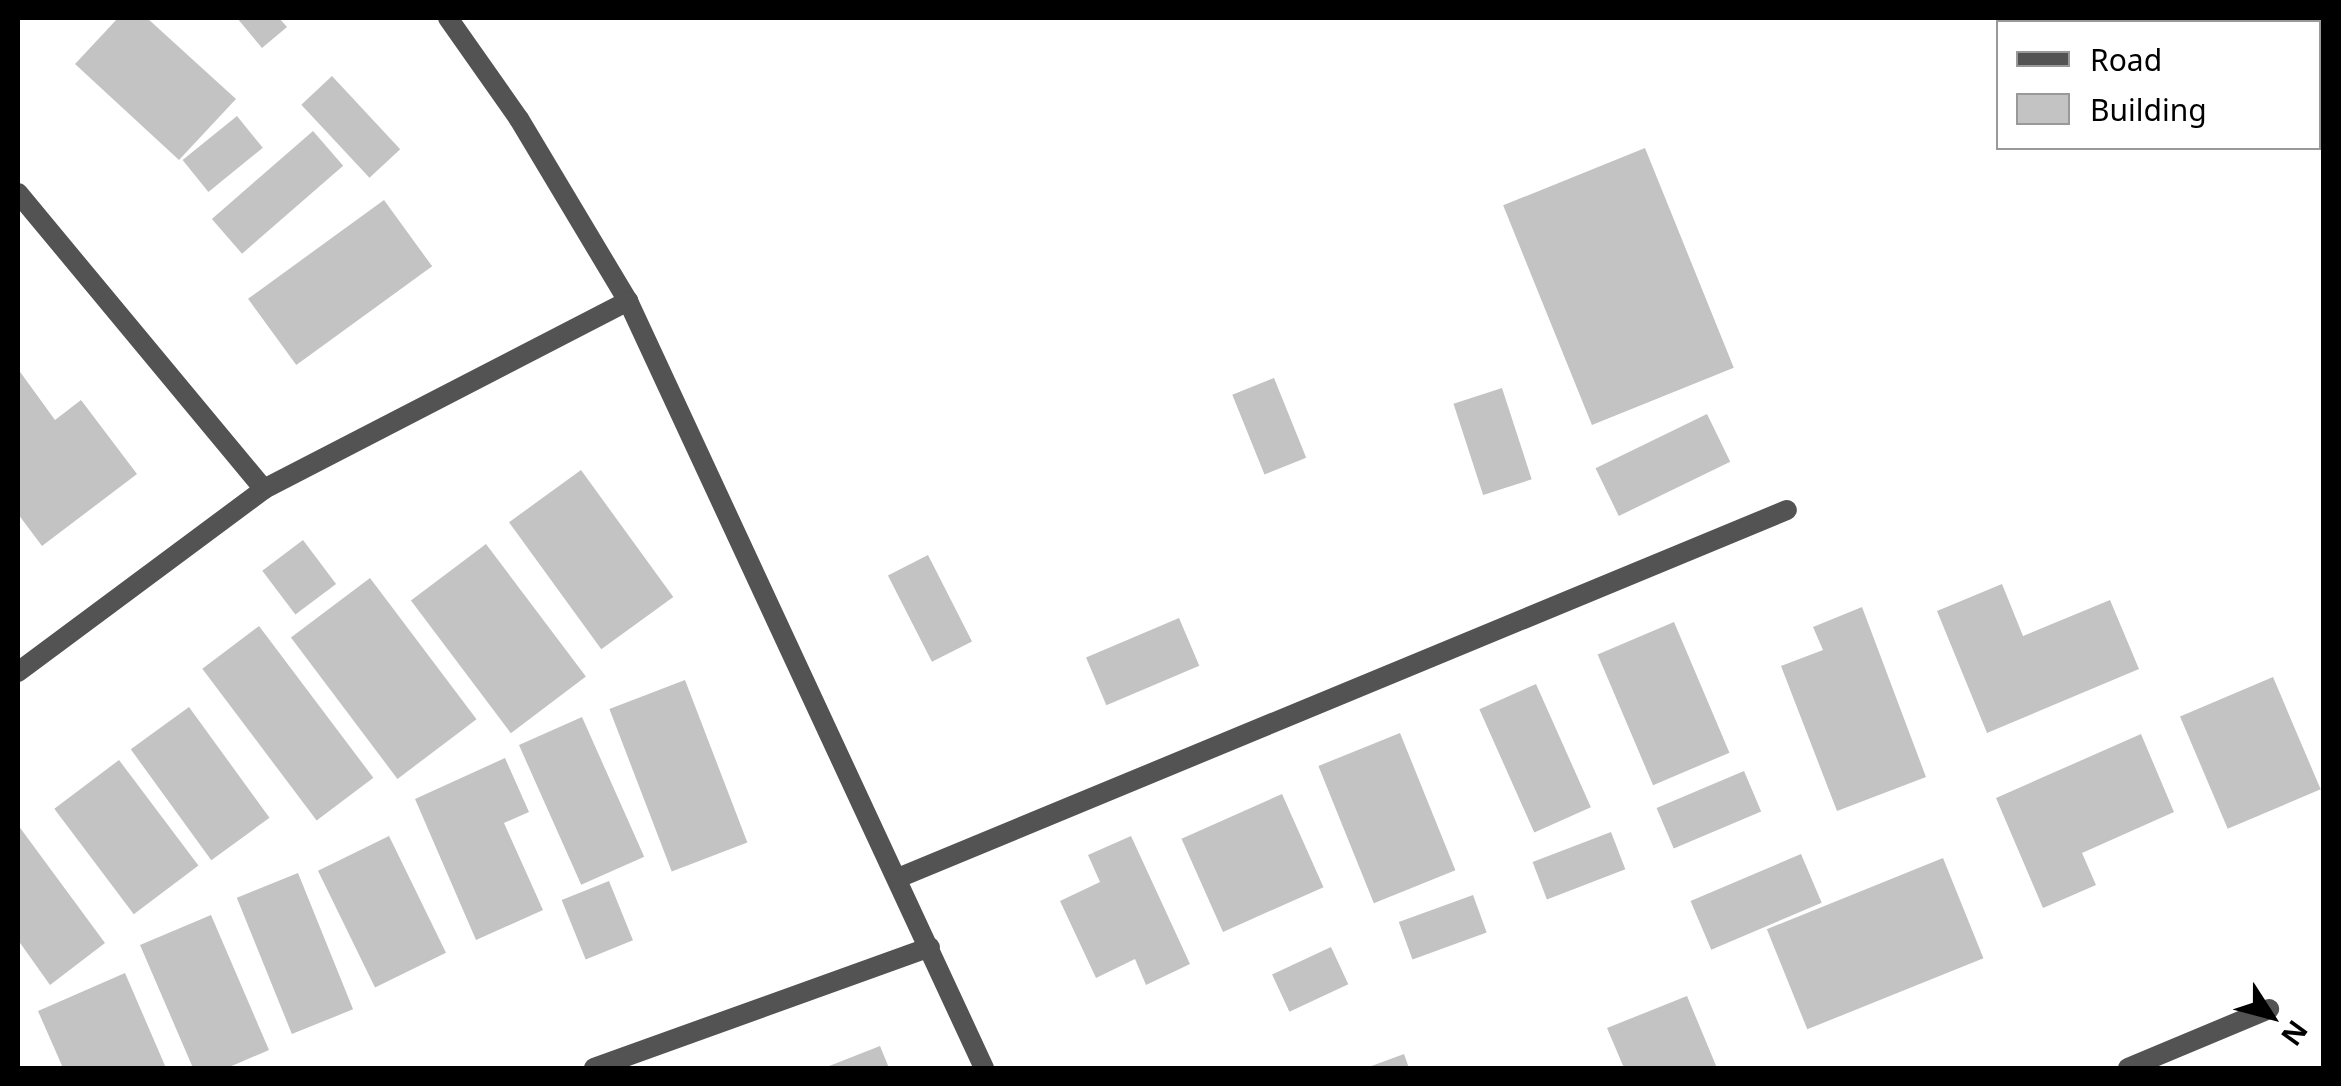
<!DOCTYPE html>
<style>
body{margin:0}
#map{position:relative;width:2341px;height:1086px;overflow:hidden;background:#fff;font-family:"Noto Sans",sans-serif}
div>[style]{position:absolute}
.building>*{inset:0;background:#c3c3c3;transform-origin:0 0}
.minor>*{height:20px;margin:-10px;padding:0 10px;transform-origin:10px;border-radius:10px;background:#535353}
span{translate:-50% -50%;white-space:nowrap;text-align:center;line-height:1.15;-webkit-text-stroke:8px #fff;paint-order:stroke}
.frame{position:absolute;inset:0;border:20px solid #000;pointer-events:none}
.legend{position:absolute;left:1996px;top:20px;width:325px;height:130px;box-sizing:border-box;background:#fff;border:2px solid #999;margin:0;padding:12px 18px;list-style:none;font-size:30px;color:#000}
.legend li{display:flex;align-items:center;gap:20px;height:50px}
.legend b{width:50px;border:2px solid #999}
.north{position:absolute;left:2221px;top:966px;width:100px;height:100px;-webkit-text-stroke:8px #fff;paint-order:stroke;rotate:126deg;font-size:28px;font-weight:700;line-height:40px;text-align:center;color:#000}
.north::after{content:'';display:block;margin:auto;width:35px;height:45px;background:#000;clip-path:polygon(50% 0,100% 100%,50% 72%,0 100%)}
</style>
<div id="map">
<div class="building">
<i style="clip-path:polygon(118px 18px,147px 18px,236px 99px,179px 160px,75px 64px)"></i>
<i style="clip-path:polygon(237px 18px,279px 18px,287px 27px,262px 48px)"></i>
<i style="left:332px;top:76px;width:100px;height:42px;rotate:47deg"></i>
<i style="left:237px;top:116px;width:41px;height:70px;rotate:51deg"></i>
<i style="left:313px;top:131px;width:46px;height:134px;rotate:49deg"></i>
<i style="left:1645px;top:148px;width:237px;height:153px;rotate:68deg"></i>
<i style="left:384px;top:200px;width:82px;height:168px;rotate:54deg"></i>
<i style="clip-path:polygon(18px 369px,55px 420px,81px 400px,137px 474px,42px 546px,18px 514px)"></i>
<i style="left:1274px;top:378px;width:86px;height:45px;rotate:68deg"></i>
<i style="left:1502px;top:388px;width:96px;height:51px;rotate:72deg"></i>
<i style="left:1707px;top:414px;width:53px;height:124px;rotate:64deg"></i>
<i style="left:581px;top:470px;width:157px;height:89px;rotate:54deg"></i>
<i style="left:303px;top:540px;width:55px;height:51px;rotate:53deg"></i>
<i style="left:486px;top:544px;width:166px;height:94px;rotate:53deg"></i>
<i style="left:928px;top:555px;width:97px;height:45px;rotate:63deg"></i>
<i style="left:370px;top:578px;width:177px;height:99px;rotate:53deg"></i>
<i style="clip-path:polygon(2002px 584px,2023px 636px,2110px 600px,2139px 669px,1987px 733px,1937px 611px)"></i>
<i style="clip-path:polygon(1862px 607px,1926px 777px,1837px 811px,1781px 666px,1823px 650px,1813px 627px)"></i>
<i style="left:1179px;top:618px;width:52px;height:101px;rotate:67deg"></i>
<i style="left:1674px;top:622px;width:142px;height:83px;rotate:67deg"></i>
<i style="left:259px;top:626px;width:190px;height:71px;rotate:53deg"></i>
<i style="left:2273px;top:677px;width:122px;height:101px;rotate:67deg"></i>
<i style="left:685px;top:680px;width:174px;height:81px;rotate:69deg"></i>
<i style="left:1536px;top:684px;width:135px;height:62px;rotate:66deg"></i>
<i style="left:189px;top:707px;width:137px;height:72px;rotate:54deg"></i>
<i style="left:582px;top:717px;width:153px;height:69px;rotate:66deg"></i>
<i style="left:1400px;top:733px;width:148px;height:88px;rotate:68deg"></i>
<i style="clip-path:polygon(2141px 734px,2174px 812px,2082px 853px,2096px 885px,2043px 908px,1996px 798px)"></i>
<i style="clip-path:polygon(505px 758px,529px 812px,504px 823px,543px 910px,476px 940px,415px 799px)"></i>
<i style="left:119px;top:760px;width:132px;height:81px;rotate:53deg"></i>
<i style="left:1744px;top:771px;width:44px;height:95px;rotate:67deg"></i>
<i style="left:1282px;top:794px;width:102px;height:110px;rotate:66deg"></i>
<i style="clip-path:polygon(18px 825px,105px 943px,50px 985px,18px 940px)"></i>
<i style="left:1611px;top:832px;width:40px;height:84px;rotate:69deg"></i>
<i style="left:389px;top:836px;width:130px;height:79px;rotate:64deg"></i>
<i style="clip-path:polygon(1131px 836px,1190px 964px,1146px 985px,1135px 959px,1096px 978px,1060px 901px,1100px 882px,1088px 855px)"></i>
<i style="left:1801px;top:854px;width:53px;height:120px;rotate:67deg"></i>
<i style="left:1943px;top:858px;width:108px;height:190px;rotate:68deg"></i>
<i style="left:298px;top:873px;width:147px;height:66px;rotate:68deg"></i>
<i style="left:609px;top:881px;width:64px;height:51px;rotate:68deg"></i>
<i style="left:1473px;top:895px;width:40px;height:79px;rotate:70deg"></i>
<i style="clip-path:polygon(211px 915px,269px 1050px,227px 1068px,193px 1068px,140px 945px)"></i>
<i style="left:1331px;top:947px;width:41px;height:65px;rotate:65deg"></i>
<i style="clip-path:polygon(125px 973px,166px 1068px,63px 1068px,38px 1011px)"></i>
<i style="clip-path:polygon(1687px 996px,1717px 1068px,1624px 1068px,1607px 1028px)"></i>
<i style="clip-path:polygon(880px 1046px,889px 1068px,824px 1068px)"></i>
<i style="clip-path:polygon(1404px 1054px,1409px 1068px,1366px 1068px)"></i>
</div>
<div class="minor">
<i style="left:448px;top:18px;width:123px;rotate:54.9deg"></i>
<i style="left:519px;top:119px;width:212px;rotate:59.1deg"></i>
<i style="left:628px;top:301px;width:846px;rotate:65.1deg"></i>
<i style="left:18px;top:193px;width:385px;rotate:50.3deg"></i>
<i style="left:18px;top:672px;width:307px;rotate:-36.6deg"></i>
<i style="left:264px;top:489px;width:410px;rotate:-27.3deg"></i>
<i style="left:898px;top:878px;width:962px;rotate:-22.49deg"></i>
<i style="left:594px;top:1068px;width:357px;rotate:-19.8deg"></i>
<i style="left:2128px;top:1068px;width:153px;rotate:-22.7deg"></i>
</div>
<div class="frame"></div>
<ul class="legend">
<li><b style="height:12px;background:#535353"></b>Road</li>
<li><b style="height:28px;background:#c3c3c3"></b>Building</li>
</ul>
<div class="north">N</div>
</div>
